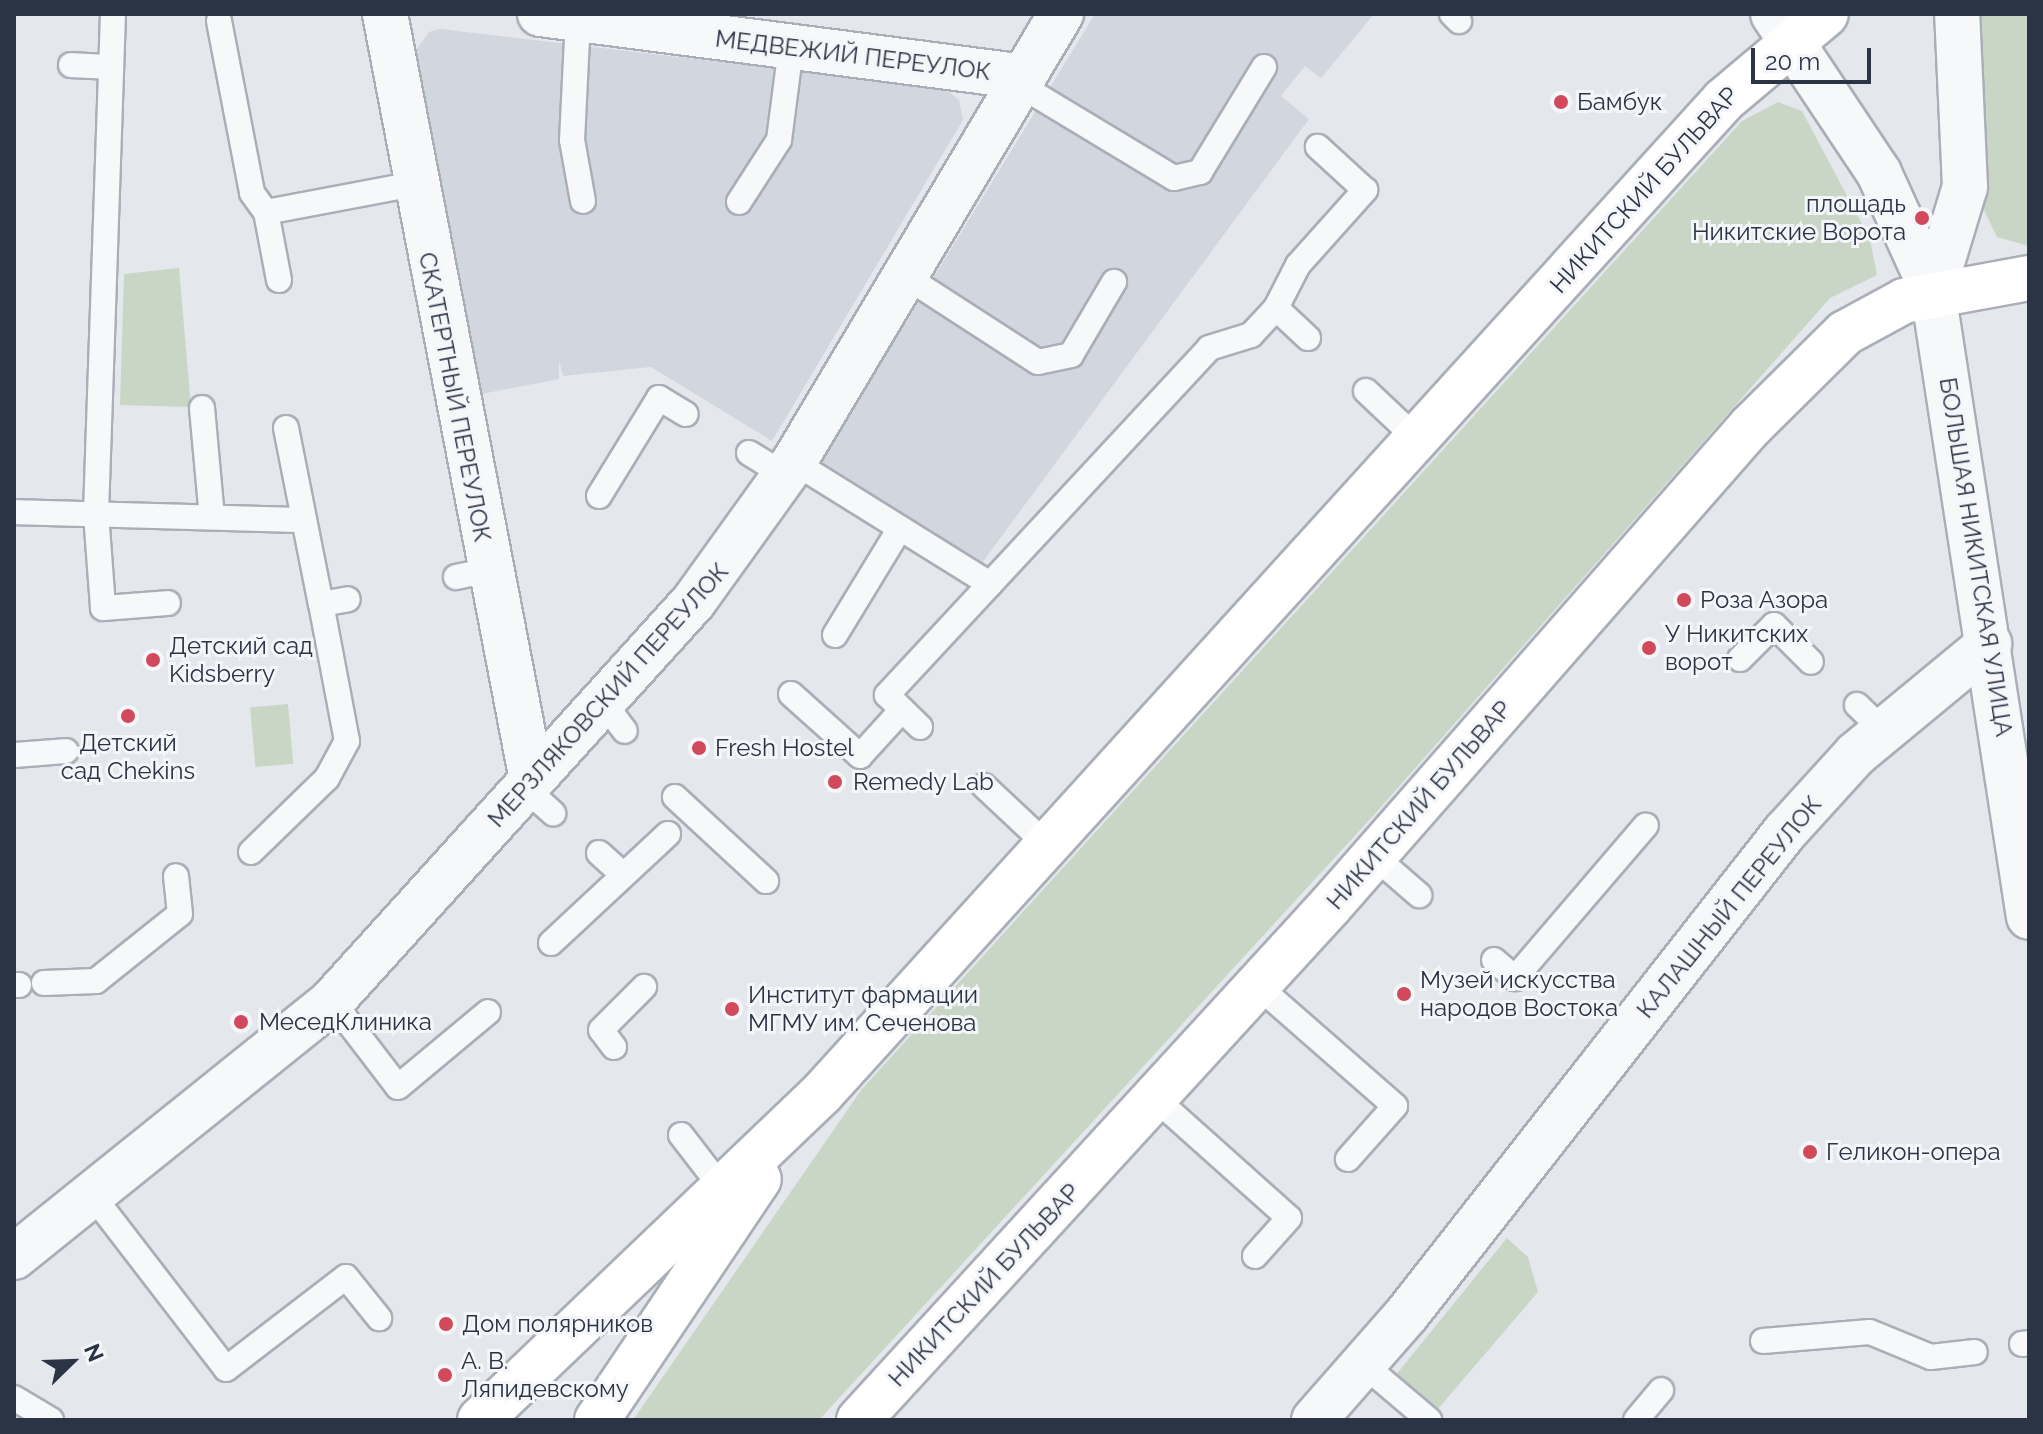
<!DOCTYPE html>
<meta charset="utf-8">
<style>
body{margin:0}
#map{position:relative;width:2043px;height:1434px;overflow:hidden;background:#e4e7ec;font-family:Raleway,sans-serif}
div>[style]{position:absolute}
.built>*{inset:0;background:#d2d6de}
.green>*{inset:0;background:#c9d6c5;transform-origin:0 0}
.roads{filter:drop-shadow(2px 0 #a9aeb7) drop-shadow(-2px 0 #a9aeb7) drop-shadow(0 2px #a9aeb7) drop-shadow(0 -2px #a9aeb7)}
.service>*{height:24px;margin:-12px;padding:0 12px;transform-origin:12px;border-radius:12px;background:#f7f8fa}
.minor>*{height:44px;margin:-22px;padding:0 22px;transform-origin:22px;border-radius:22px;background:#f7f8fa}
.tertiary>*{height:44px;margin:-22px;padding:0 22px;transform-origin:22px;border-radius:22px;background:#f7f8fa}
.secondary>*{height:44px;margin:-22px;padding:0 22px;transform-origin:22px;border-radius:22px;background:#fff}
.dots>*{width:22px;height:22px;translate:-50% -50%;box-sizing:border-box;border:4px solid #f4f6f9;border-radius:50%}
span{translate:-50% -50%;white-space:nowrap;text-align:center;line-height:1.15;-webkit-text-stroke:6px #f4f6f9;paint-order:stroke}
.street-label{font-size:24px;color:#2b3445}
.poi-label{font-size:24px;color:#2b3445}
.left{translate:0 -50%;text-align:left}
.right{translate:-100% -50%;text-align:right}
.frame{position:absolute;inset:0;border:16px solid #2b3445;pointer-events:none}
.north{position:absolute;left:32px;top:1322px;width:80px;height:80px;-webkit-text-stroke:6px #f4f6f9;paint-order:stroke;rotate:67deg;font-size:22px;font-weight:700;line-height:32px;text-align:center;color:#2b3445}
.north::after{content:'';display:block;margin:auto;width:28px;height:36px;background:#2b3445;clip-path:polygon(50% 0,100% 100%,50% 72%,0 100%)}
.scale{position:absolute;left:1751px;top:48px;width:120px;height:36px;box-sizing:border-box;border:4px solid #2b3445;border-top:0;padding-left:10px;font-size:24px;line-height:28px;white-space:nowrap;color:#2b3445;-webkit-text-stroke:6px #f4f6f9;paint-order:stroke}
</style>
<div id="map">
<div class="built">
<i style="clip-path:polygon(1095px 14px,1374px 14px,1321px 78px,1305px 66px,1281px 96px,1309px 119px,979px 567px,818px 466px)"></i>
<i style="clip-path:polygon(440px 29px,944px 88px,959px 100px,963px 120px,772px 441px,651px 367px,563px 376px,559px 360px,559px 379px,476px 395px,414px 53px,429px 32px)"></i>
</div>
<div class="green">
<i style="clip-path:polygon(1981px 14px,2029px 14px,2029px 246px,1997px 237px,1983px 208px,1975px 38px)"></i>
<i style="clip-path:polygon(1778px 102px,1802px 111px,1870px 239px,1877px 275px,1830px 298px,1373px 816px,819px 1420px,633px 1420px,862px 1089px,1742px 121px)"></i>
<i style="clip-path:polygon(179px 268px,191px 407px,120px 405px,124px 274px)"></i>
<i style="left:288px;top:704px;width:60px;height:38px;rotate:85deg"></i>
<i style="clip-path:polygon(1507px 1238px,1528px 1257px,1538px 1292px,1437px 1410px,1395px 1376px)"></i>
</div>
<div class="roads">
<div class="service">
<i style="left:113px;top:14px;width:500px;rotate:91.95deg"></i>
<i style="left:96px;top:514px;width:94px;rotate:85.7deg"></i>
<i style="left:103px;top:608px;width:65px;rotate:-4.4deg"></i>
<i style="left:1452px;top:14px;width:10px;rotate:45deg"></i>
<i style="left:578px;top:18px;width:122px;rotate:92.8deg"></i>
<i style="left:572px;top:140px;width:62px;rotate:79.8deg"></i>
<i style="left:219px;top:21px;width:175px;rotate:79.1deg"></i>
<i style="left:252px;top:193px;width:24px;rotate:54deg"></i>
<i style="left:71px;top:65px;width:40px;rotate:2.9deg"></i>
<i style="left:1018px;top:84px;width:182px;rotate:31.1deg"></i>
<i style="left:1174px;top:178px;width:27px;rotate:-13deg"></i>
<i style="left:1200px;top:172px;width:123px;rotate:-58.6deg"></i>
<i style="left:739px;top:202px;width:74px;rotate:-57.2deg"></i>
<i style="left:779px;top:140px;width:94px;rotate:-82.6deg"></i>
<i style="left:905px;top:276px;width:158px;rotate:32.9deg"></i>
<i style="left:1038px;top:362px;width:34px;rotate:-12deg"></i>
<i style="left:1071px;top:355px;width:85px;rotate:-59.5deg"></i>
<i style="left:279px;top:280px;width:69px;rotate:-100.8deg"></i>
<i style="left:266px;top:212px;width:151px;rotate:-10.7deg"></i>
<i style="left:1308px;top:338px;width:44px;rotate:-136.8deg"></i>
<i style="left:1276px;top:308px;width:48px;rotate:-62.9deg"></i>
<i style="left:1298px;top:265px;width:101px;rotate:-48.2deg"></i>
<i style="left:1365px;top:190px;width:64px;rotate:-137.5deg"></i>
<i style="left:1366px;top:391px;width:70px;rotate:43.3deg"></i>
<i style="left:202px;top:408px;width:109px;rotate:84.8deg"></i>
<i style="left:286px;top:428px;width:179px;rotate:78.8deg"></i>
<i style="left:321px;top:604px;width:27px;rotate:-10deg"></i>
<i style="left:749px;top:453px;width:42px;rotate:31.4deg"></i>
<i style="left:794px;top:462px;width:231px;rotate:31.9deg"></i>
<i style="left:599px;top:496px;width:115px;rotate:-58.5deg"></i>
<i style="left:659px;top:398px;width:31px;rotate:31deg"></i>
<i style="left:14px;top:512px;width:290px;rotate:1.6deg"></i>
<i style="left:456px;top:577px;width:34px;rotate:-12deg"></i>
<i style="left:835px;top:635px;width:125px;rotate:-58.7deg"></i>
<i style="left:1740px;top:659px;width:48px;rotate:-45deg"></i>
<i style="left:1774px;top:625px;width:52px;rotate:45deg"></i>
<i style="left:791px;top:694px;width:93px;rotate:41.9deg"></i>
<i style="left:860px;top:756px;width:62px;rotate:-47.6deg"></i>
<i style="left:603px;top:702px;width:36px;rotate:53deg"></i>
<i style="left:1857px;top:705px;width:37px;rotate:44deg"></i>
<i style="left:920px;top:727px;width:46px;rotate:-135.9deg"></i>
<i style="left:887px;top:695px;width:473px;rotate:-47.1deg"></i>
<i style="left:1209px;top:348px;width:44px;rotate:-17.2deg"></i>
<i style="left:1251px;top:335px;width:37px;rotate:-47deg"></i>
<i style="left:14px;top:755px;width:52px;rotate:-4.4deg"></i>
<i style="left:984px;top:786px;width:86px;rotate:43.1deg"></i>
<i style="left:525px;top:788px;width:38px;rotate:42deg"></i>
<i style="left:675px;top:797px;width:124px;rotate:42.7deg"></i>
<i style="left:251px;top:852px;width:106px;rotate:-44.2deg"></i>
<i style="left:327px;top:778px;width:42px;rotate:-61.6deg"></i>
<i style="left:347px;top:741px;width:139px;rotate:-100.7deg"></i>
<i style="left:599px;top:853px;width:28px;rotate:42deg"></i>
<i style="left:1374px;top:856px;width:60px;rotate:40.9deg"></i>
<i style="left:551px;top:943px;width:160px;rotate:-43deg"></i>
<i style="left:1494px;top:960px;width:28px;rotate:41deg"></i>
<i style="left:1515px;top:978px;width:201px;rotate:-49.4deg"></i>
<i style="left:44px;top:983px;width:52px;rotate:-2.2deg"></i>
<i style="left:96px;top:981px;width:107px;rotate:-38.6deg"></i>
<i style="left:180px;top:914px;width:38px;rotate:-96deg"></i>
<i style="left:14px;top:985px;width:5px"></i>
<i style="left:1258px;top:986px;width:182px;rotate:41.2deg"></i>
<i style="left:1395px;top:1106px;width:71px;rotate:131.6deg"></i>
<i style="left:332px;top:1001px;width:108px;rotate:52.5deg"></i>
<i style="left:398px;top:1087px;width:117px;rotate:-39.8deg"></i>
<i style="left:614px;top:1047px;width:21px;rotate:-127deg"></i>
<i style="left:601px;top:1030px;width:61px;rotate:-45deg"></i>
<i style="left:1156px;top:1099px;width:178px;rotate:41.8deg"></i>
<i style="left:1289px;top:1218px;width:51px;rotate:131.8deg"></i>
<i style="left:681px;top:1135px;width:67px;rotate:52.3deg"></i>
<i style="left:93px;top:1196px;width:218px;rotate:52.4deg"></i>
<i style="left:226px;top:1369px;width:151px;rotate:-37.5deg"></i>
<i style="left:346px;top:1277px;width:53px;rotate:51.2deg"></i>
<i style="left:1763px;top:1341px;width:107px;rotate:-4.8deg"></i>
<i style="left:1870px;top:1332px;width:66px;rotate:22.3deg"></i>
<i style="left:1931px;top:1357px;width:44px;rotate:-6.5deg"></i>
<i style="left:2022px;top:1344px;width:7px;rotate:-8deg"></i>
<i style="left:1363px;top:1364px;width:87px;rotate:40.3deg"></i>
<i style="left:14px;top:1398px;width:43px;rotate:30.7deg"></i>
<i style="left:1636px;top:1420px;width:39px;rotate:-50deg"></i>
</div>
<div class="minor">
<i style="left:385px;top:14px;width:780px;rotate:79.14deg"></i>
<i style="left:540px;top:14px;width:486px;rotate:7.4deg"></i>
<i style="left:14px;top:1257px;width:408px;rotate:-38.8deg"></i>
<i style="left:332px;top:1001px;width:539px;rotate:-47.85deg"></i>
<i style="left:694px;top:601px;width:171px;rotate:-54.3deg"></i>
<i style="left:794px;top:462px;width:522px;rotate:-59.21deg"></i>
<i style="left:1314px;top:1420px;width:141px;rotate:-48.7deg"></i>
<i style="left:1407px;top:1314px;width:613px;rotate:-51.9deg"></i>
<i style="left:1785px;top:832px;width:105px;rotate:-47.7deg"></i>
<i style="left:1856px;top:754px;width:173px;rotate:-39.6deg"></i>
</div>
<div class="tertiary">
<i style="left:1773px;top:14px;width:191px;rotate:56.3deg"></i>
<i style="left:1879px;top:173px;width:131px;rotate:65.6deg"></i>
<i style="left:1933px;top:292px;width:632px;rotate:81.27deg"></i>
<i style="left:1933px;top:292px;width:110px;rotate:-73.1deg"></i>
<i style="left:1965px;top:187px;width:173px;rotate:-92.6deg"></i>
</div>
<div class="secondary">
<i style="left:480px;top:1420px;width:473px;rotate:-43.7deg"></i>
<i style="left:822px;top:1093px;width:1342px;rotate:-47.75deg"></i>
<i style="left:1724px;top:100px;width:133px;rotate:-40.1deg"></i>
<i style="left:597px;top:1420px;width:290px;rotate:-56.1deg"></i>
<i style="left:859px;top:1420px;width:697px;rotate:-47.5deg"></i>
<i style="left:1330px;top:906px;width:637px;rotate:-48.75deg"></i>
<i style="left:1750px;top:427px;width:134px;rotate:-44.7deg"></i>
<i style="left:1845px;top:333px;width:67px;rotate:-28.5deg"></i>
<i style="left:1904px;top:301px;width:127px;rotate:-10.4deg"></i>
</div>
</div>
<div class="dots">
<i style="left:1561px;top:102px;background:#d1495b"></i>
<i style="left:1922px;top:218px;background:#d1495b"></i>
<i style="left:1684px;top:600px;background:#d1495b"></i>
<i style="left:1649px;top:648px;background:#d1495b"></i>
<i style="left:153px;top:660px;background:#d1495b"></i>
<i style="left:128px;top:716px;background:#d1495b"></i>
<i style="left:699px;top:748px;background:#d1495b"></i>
<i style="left:835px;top:782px;background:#d1495b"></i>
<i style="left:1404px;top:994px;background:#d1495b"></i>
<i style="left:732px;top:1009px;background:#d1495b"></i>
<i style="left:241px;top:1022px;background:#d1495b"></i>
<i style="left:1810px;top:1152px;background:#d1495b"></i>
<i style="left:446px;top:1324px;background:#d1495b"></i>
<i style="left:445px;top:1375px;background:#d1495b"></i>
</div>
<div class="street-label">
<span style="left:853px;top:55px;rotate:7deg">МЕДВЕЖИЙ ПЕРЕУЛОК</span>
<span style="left:1644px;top:190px;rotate:-48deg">НИКИТСКИЙ БУЛЬВАР</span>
<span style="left:455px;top:397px;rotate:79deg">СКАТЕРТНЫЙ ПЕРЕУЛОК</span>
<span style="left:1976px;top:557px;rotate:81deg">БОЛЬШАЯ НИКИТСКАЯ УЛИЦА</span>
<span style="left:608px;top:695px;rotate:-48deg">МЕРЗЛЯКОВСКИЙ ПЕРЕУЛОК</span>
<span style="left:1419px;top:805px;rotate:-49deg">НИКИТСКИЙ БУЛЬВАР</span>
<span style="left:1729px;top:907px;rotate:-51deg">КАЛАШНЫЙ ПЕРЕУЛОК</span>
<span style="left:984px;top:1285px;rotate:-47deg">НИКИТСКИЙ БУЛЬВАР</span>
</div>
<div class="poi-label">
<span class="left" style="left:1577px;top:102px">Бамбук</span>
<span class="right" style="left:1906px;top:218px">площадь<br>Никитские Ворота</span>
<span class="left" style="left:1700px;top:600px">Роза Азора</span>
<span class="left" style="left:1665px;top:648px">У Никитских<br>ворот</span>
<span class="left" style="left:169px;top:660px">Детский сад<br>Kidsberry</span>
<span style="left:128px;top:757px">Детский<br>сад Chekins</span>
<span class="left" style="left:715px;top:748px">Fresh Hostel</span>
<span class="left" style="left:853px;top:782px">Remedy Lab</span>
<span class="left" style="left:1420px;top:994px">Музей искусства<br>народов Востока</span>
<span class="left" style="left:748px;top:1009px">Институт фармации<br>МГМУ им. Сеченова</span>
<span class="left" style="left:259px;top:1022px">МеседКлиника</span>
<span class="left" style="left:1826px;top:1152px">Геликон-опера</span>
<span class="left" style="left:462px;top:1324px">Дом полярников</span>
<span class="left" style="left:461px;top:1375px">А. В.<br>Ляпидевскому</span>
</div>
<div class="frame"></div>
<div class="north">N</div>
<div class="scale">20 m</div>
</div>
